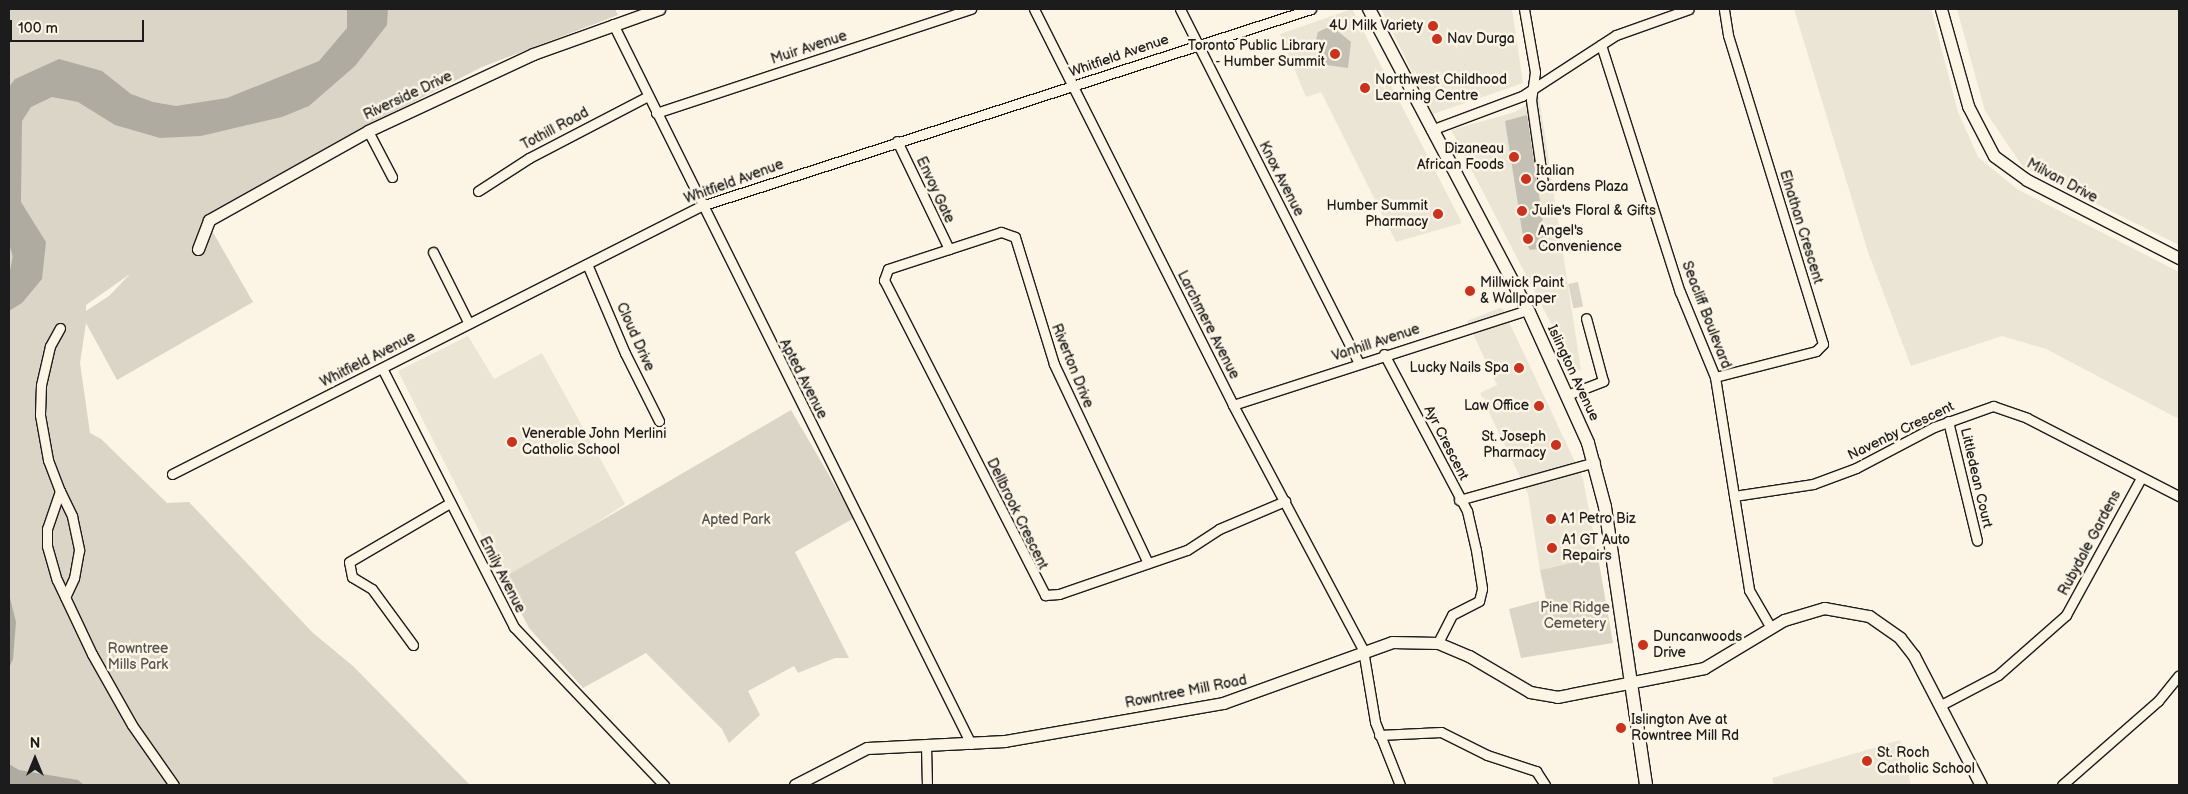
<!DOCTYPE html>
<style>
body{margin:0}
#map{position:relative;width:2188px;height:794px;overflow:hidden;background:#fcf5e5;font-family:"Balsamiq Sans",sans-serif}
div>[style]{position:absolute}
.built>*{inset:0;background:#ebe5d6}
.green>*{inset:0;background:#dbd5c8;transform-origin:0 0}
.water>*{inset:0;background:#b0aba1}
.river>*{height:16px;margin:-8px;padding:0 8px;transform-origin:8px;border-radius:8px;background:#b0aba1}
.building>*{inset:0;background:#c4c0b3}
.roads{filter:drop-shadow(1px 0 #1c1c1c) drop-shadow(-1px 0 #1c1c1c) drop-shadow(0 1px #1c1c1c) drop-shadow(0 -1px #1c1c1c)}
.minor>*{height:9px;margin:-4.5px;padding:0 4.5px;transform-origin:4.5px;border-radius:4.5px;background:#fcf5e5}
.tertiary>*{height:11px;margin:-5.5px;padding:0 5.5px;transform-origin:5.5px;border-radius:5.5px;background:#fcf5e5}
.secondary>*{height:12px;margin:-6px;padding:0 6px;transform-origin:6px;border-radius:6px;background:#fcf5e5}
.dots>*{width:14px;height:14px;translate:-50% -50%;box-sizing:border-box;border:2px solid #fcf5e5;border-radius:50%}
span{translate:-50% -50%;white-space:nowrap;text-align:center;line-height:1.15;-webkit-text-stroke:5px #fcf5e5;paint-order:stroke}
.poi-label{font-size:14px;color:#1c1c1c}
.right{translate:-100% -50%;text-align:right}
.left{translate:0 -50%;text-align:left}
.street-label{font-size:14px;color:#1c1c1c}
.park-label{font-size:14px;color:#555450}
.frame{position:absolute;inset:0;border:10px solid #1c1c1c;pointer-events:none}
.north{position:absolute;left:10px;top:734px;width:50px;height:50px;-webkit-text-stroke:4px #fcf5e5;paint-order:stroke;rotate:0deg;font-size:14px;font-weight:700;line-height:20px;text-align:center;color:#1c1c1c}
.north::after{content:'';display:block;margin:auto;width:18px;height:22px;background:#1c1c1c;clip-path:polygon(50% 0,100% 100%,50% 72%,0 100%)}
.scale{position:absolute;left:10px;top:20px;width:134px;height:22px;box-sizing:border-box;border:2px solid #1c1c1c;border-top:0;padding-left:6px;font-size:15px;line-height:18px;white-space:nowrap;color:#1c1c1c;-webkit-text-stroke:4px #fcf5e5;paint-order:stroke}
</style>
<div id="map">
<div class="built">
<i style="clip-path:polygon(1352px 9px,1462px 223px,1396px 242px,1321px 92px,1306px 97px,1280px 34px)"></i>
<i style="clip-path:polygon(1381px 9px,1512px 9px,1523px 83px,1433px 114px)"></i>
<i style="clip-path:polygon(1794px 9px,1931px 9px,1958px 112px,1978px 157px,2017px 189px,2179px 272px,2179px 419px,2046px 349px,2002px 336px,1911px 366px,1868px 252px)"></i>
<i style="clip-path:polygon(1957px 9px,2179px 9px,2179px 245px,2023px 167px,1985px 111px)"></i>
<i style="clip-path:polygon(1539px 97px,1581px 370px,1575px 370px,1451px 130px,1515px 112px)"></i>
<i style="clip-path:polygon(1502px 307px,1583px 479px,1598px 557px,1540px 570px,1528px 494px,1480px 393px,1497px 385px,1467px 321px)"></i>
<i style="clip-path:polygon(468px 336px,494px 379px,542px 353px,625px 504px,542px 559px,503px 578px,398px 371px)"></i>
<i style="clip-path:polygon(1900px 740px,1911px 785px,1774px 785px,1772px 778px)"></i>
</div>
<div class="green">
<i style="clip-path:polygon(evenodd,9px 9px,615px 9px,618px 15px,482px 67px,361px 129px,268px 181px,207px 222px,253px 302px,117px 380px,86px 323px,80px 363px,90px 433px,101px 439px,167px 503px,189px 502px,313px 633px,353px 666px,470px 785px,9px 785px,9px 9px,130px 274px,109px 296px,86px 311px,86px 305px,130px 274px)"></i>
<i style="left:1578px;top:282px;width:25px;height:10px;rotate:78deg"></i>
<i style="clip-path:polygon(791px 410px,854px 518px,795px 552px,849px 658px,835px 658px,798px 673px,794px 666px,748px 691px,760px 715px,729px 743px,722px 729px,646px 653px,583px 688px,529px 628px,503px 578px)"></i>
<i style="clip-path:polygon(1598px 557px,1613px 643px,1521px 658px,1509px 609px,1546px 599px,1540px 570px)"></i>
</div>
<div class="water">
<i style="clip-path:polygon(347px 9px,388px 9px,387px 25px,355px 66px,309px 106px,282px 117px,201px 136px,160px 138px,115px 125px,78px 102px,52px 97px,31px 107px,22px 121px,21px 202px,46px 242px,42px 279px,22px 303px,9px 311px,9px 284px,18px 270px,19px 243px,9px 224px,9px 87px,15px 79px,59px 59px,102px 71px,131px 94px,153px 102px,176px 106px,227px 98px,319px 61px,347px 28px)"></i>
<i style="clip-path:polygon(9px 594px,16px 622px,13px 659px,9px 668px)"></i>
<i style="clip-path:polygon(9px 764px,19px 770px,78px 780px,84px 785px,9px 785px)"></i>
</div>
<div class="river">
<i style="left:9px;top:214px;width:44px;rotate:74.1deg"></i>
<i style="left:21px;top:256px;width:26px;rotate:101deg"></i>
<i style="left:16px;top:282px;width:11px;rotate:128deg"></i>
</div>
<div class="building">
<i style="clip-path:polygon(1331px 26px,1351px 42px,1348px 68px,1326px 65px,1315px 44px,1318px 32px)"></i>
<i style="clip-path:polygon(1527px 115px,1547px 248px,1530px 250px,1523px 237px,1505px 121px)"></i>
</div>
<div class="roads">
<div class="minor">
<i style="left:1034px;top:9px;width:443px;rotate:63.3deg"></i>
<i style="left:1233px;top:405px;width:277px;rotate:62deg"></i>
<i style="left:1363px;top:650px;width:73px;rotate:80.5deg"></i>
<i style="left:1375px;top:722px;width:68px;rotate:68.4deg"></i>
<i style="left:1180px;top:9px;width:395px;rotate:63.2deg"></i>
<i style="left:1524px;top:9px;width:64px;rotate:80.1deg"></i>
<i style="left:1535px;top:72px;width:28px;rotate:98deg"></i>
<i style="left:1531px;top:100px;width:84px;rotate:81.8deg"></i>
<i style="left:613px;top:24px;width:804px;rotate:63.56deg"></i>
<i style="left:1601px;top:45px;width:259px;rotate:72.3deg"></i>
<i style="left:1680px;top:292px;width:92px;rotate:67.6deg"></i>
<i style="left:1715px;top:377px;width:216px;rotate:80.9deg"></i>
<i style="left:1749px;top:590px;width:44px;rotate:59.9deg"></i>
<i style="left:656px;top:113px;width:332px;rotate:-18.3deg"></i>
<i style="left:1431px;top:130px;width:97px;rotate:-20.5deg"></i>
<i style="left:1522px;top:96px;width:112px;rotate:-33deg"></i>
<i style="left:1616px;top:35px;width:77px;rotate:-19.6deg"></i>
<i style="left:368px;top:131px;width:52px;rotate:62.4deg"></i>
<i style="left:897px;top:141px;width:120px;rotate:64.3deg"></i>
<i style="left:478px;top:191px;width:61px;rotate:-32.9deg"></i>
<i style="left:529px;top:158px;width:134px;rotate:-27.5deg"></i>
<i style="left:433px;top:252px;width:80px;rotate:63.4deg"></i>
<i style="left:587px;top:264px;width:97px;rotate:66.9deg"></i>
<i style="left:625px;top:353px;width:76px;rotate:63.4deg"></i>
<i style="left:60px;top:328px;width:21px;rotate:119deg"></i>
<i style="left:50px;top:346px;width:40px;rotate:103deg"></i>
<i style="left:41px;top:385px;width:30px;rotate:92deg"></i>
<i style="left:40px;top:415px;width:46px;rotate:79.9deg"></i>
<i style="left:48px;top:460px;width:33px;rotate:69deg"></i>
<i style="left:60px;top:491px;width:40px;rotate:108.9deg"></i>
<i style="left:47px;top:529px;width:17px;rotate:90deg"></i>
<i style="left:47px;top:546px;width:35px;rotate:74deg"></i>
<i style="left:57px;top:580px;width:82px;rotate:64.7deg"></i>
<i style="left:92px;top:654px;width:81px;rotate:60.6deg"></i>
<i style="left:132px;top:725px;width:73px;rotate:55deg"></i>
<i style="left:1384px;top:354px;width:178px;rotate:62.1deg"></i>
<i style="left:1467px;top:511px;width:40px;rotate:77deg"></i>
<i style="left:1476px;top:550px;width:39px;rotate:81deg"></i>
<i style="left:1482px;top:589px;width:12px;rotate:104deg"></i>
<i style="left:1479px;top:601px;width:30px;rotate:153deg"></i>
<i style="left:1452px;top:615px;width:31px;rotate:117deg"></i>
<i style="left:382px;top:368px;width:291px;rotate:63deg"></i>
<i style="left:514px;top:627px;width:218px;rotate:46.5deg"></i>
<i style="left:1715px;top:377px;width:104px;rotate:-14.4deg"></i>
<i style="left:1816px;top:351px;width:10px;rotate:-45deg"></i>
<i style="left:1823px;top:344px;width:323px;rotate:-107.1deg"></i>
<i style="left:1728px;top:35px;width:26px;rotate:-99deg"></i>
<i style="left:1567px;top:395px;width:39px;rotate:-21deg"></i>
<i style="left:1603px;top:381px;width:65px;rotate:-105.1deg"></i>
<i style="left:1233px;top:405px;width:310px;rotate:-17.9deg"></i>
<i style="left:1948px;top:421px;width:123px;rotate:76.4deg"></i>
<i style="left:172px;top:474px;width:593px;rotate:-26.87deg"></i>
<i style="left:701px;top:206px;width:641px;rotate:-17.9deg"></i>
<i style="left:60px;top:491px;width:28px;rotate:64deg"></i>
<i style="left:72px;top:516px;width:35px;rotate:78deg"></i>
<i style="left:79px;top:550px;width:28px;rotate:100deg"></i>
<i style="left:74px;top:578px;width:21px;rotate:115deg"></i>
<i style="left:1734px;top:496px;width:80px;rotate:-8.6deg"></i>
<i style="left:1813px;top:484px;width:46px;rotate:-20.4deg"></i>
<i style="left:1856px;top:468px;width:88px;rotate:-27.7deg"></i>
<i style="left:1934px;top:427px;width:63px;rotate:-19.6deg"></i>
<i style="left:1993px;top:406px;width:36px;rotate:19deg"></i>
<i style="left:2027px;top:418px;width:171px;rotate:27.2deg"></i>
<i style="left:1459px;top:500px;width:141px;rotate:-15.6deg"></i>
<i style="left:1148px;top:563px;width:220px;rotate:-115.3deg"></i>
<i style="left:1054px;top:364px;width:133px;rotate:-107.1deg"></i>
<i style="left:1015px;top:237px;width:15px;rotate:-160deg"></i>
<i style="left:1001px;top:232px;width:119px;rotate:161.9deg"></i>
<i style="left:888px;top:269px;width:12px;rotate:110deg"></i>
<i style="left:884px;top:280px;width:354px;rotate:62.9deg"></i>
<i style="left:1045px;top:595px;width:14px;rotate:-4deg"></i>
<i style="left:1059px;top:594px;width:135px;rotate:-19deg"></i>
<i style="left:1187px;top:550px;width:38px;rotate:-33deg"></i>
<i style="left:1219px;top:529px;width:72px;rotate:-23deg"></i>
<i style="left:413px;top:645px;width:69px;rotate:-126.2deg"></i>
<i style="left:372px;top:589px;width:23px;rotate:-149deg"></i>
<i style="left:352px;top:577px;width:15px;rotate:-101deg"></i>
<i style="left:349px;top:562px;width:117px;rotate:-30.3deg"></i>
<i style="left:1941px;top:705px;width:64px;rotate:-27.8deg"></i>
<i style="left:1998px;top:675px;width:91px;rotate:-41.4deg"></i>
<i style="left:2066px;top:615px;width:156px;rotate:-61.3deg"></i>
<i style="left:1379px;top:735px;width:62px;rotate:-2.8deg"></i>
<i style="left:1441px;top:732px;width:51px;rotate:26.6deg"></i>
<i style="left:1487px;top:755px;width:52px;rotate:18.1deg"></i>
<i style="left:1536px;top:771px;width:17px;rotate:57deg"></i>
<i style="left:926px;top:745px;width:40px;rotate:88.6deg"></i>
<i style="left:2062px;top:785px;width:128px;rotate:-41.2deg"></i>
<i style="left:2158px;top:701px;width:33px;rotate:-51deg"></i>
</div>
<div class="tertiary">
<i style="left:1941px;top:9px;width:101px;rotate:74.4deg"></i>
<i style="left:1968px;top:106px;width:56px;rotate:62.5deg"></i>
<i style="left:1994px;top:156px;width:41px;rotate:36deg"></i>
<i style="left:2027px;top:180px;width:171px;rotate:27.2deg"></i>
<i style="left:198px;top:249px;width:31px;rotate:-69deg"></i>
<i style="left:209px;top:220px;width:182px;rotate:-29.2deg"></i>
<i style="left:368px;top:131px;width:182px;rotate:-25deg"></i>
<i style="left:533px;top:54px;width:134px;rotate:-19.7deg"></i>
<i style="left:795px;top:785px;width:81px;rotate:-27.2deg"></i>
<i style="left:867px;top:748px;width:138px;rotate:-2.9deg"></i>
<i style="left:1005px;top:741px;width:221px;rotate:-9.9deg"></i>
<i style="left:1223px;top:703px;width:180px;rotate:-19.8deg"></i>
<i style="left:1392px;top:642px;width:46px;rotate:1.2deg"></i>
<i style="left:1438px;top:643px;width:34px;rotate:23deg"></i>
<i style="left:1469px;top:656px;width:71px;rotate:30.5deg"></i>
<i style="left:1530px;top:692px;width:27px;rotate:10deg"></i>
<i style="left:1557px;top:697px;width:15px;rotate:-11deg"></i>
<i style="left:1572px;top:694px;width:135px;rotate:-11.1deg"></i>
<i style="left:1704px;top:668px;width:93px;rotate:-31deg"></i>
<i style="left:1784px;top:620px;width:42px;rotate:-16.7deg"></i>
<i style="left:1824px;top:608px;width:46px;rotate:10.1deg"></i>
<i style="left:1869px;top:616px;width:38px;rotate:35deg"></i>
<i style="left:1900px;top:638px;width:23px;rotate:52deg"></i>
<i style="left:1914px;top:656px;width:145px;rotate:62.6deg"></i>
</div>
<div class="secondary">
<i style="left:1369px;top:9px;width:340px;rotate:62.2deg"></i>
<i style="left:1528px;top:310px;width:146px;rotate:65.7deg"></i>
<i style="left:1588px;top:443px;width:66px;rotate:75.1deg"></i>
<i style="left:1605px;top:507px;width:281px;rotate:81.6deg"></i>
</div>
</div>
<div class="dots">
<i style="left:1433px;top:26px;background:#c8321e"></i>
<i style="left:1437px;top:39px;background:#c8321e"></i>
<i style="left:1335px;top:54px;background:#c8321e"></i>
<i style="left:1365px;top:88px;background:#c8321e"></i>
<i style="left:1514px;top:157px;background:#c8321e"></i>
<i style="left:1526px;top:179px;background:#c8321e"></i>
<i style="left:1522px;top:211px;background:#c8321e"></i>
<i style="left:1438px;top:214px;background:#c8321e"></i>
<i style="left:1528px;top:239px;background:#c8321e"></i>
<i style="left:1470px;top:291px;background:#c8321e"></i>
<i style="left:1519px;top:368px;background:#c8321e"></i>
<i style="left:1539px;top:406px;background:#c8321e"></i>
<i style="left:512px;top:442px;background:#c8321e"></i>
<i style="left:1556px;top:445px;background:#c8321e"></i>
<i style="left:1551px;top:519px;background:#c8321e"></i>
<i style="left:1552px;top:548px;background:#c8321e"></i>
<i style="left:1643px;top:645px;background:#c8321e"></i>
<i style="left:1621px;top:728px;background:#c8321e"></i>
<i style="left:1867px;top:761px;background:#c8321e"></i>
</div>
<div class="poi-label">
<span class="right" style="left:1423px;top:26px">4U Milk Variety</span>
<span class="left" style="left:1447px;top:39px">Nav Durga</span>
<span class="right" style="left:1325px;top:54px">Toronto Public Library<br>- Humber Summit</span>
<span class="left" style="left:1375px;top:88px">Northwest Childhood<br>Learning Centre</span>
<span class="right" style="left:1504px;top:157px">Dizaneau<br>African Foods</span>
<span class="left" style="left:1536px;top:179px">Italian<br>Gardens Plaza</span>
<span class="right" style="left:1428px;top:214px">Humber Summit<br>Pharmacy</span>
<span class="left" style="left:1532px;top:211px">Julie's Floral &amp; Gifts</span>
<span class="left" style="left:1538px;top:239px">Angel's<br>Convenience</span>
<span class="left" style="left:1480px;top:291px">Millwick Paint<br>&amp; Wallpaper</span>
<span class="right" style="left:1509px;top:368px">Lucky Nails Spa</span>
<span class="right" style="left:1529px;top:406px">Law Office</span>
<span class="left" style="left:522px;top:442px">Venerable John Merlini<br>Catholic School</span>
<span class="right" style="left:1546px;top:445px">St. Joseph<br>Pharmacy</span>
<span class="left" style="left:1561px;top:519px">A1 Petro Biz</span>
<span class="left" style="left:1562px;top:548px">A1 GT Auto<br>Repairs</span>
<span class="left" style="left:1653px;top:645px">Duncanwoods<br>Drive</span>
<span class="left" style="left:1631px;top:728px">Islington Ave at<br>Rowntree Mill Rd</span>
<span class="left" style="left:1877px;top:761px">St. Roch<br>Catholic School</span>
</div>
<div class="street-label">
<span style="left:809px;top:48px;rotate:-18deg">Muir Avenue</span>
<span style="left:1119px;top:56px;rotate:-19deg">Whitfield Avenue</span>
<span style="left:408px;top:96px;rotate:-25deg">Riverside Drive</span>
<span style="left:555px;top:129px;rotate:-28deg">Tothill Road</span>
<span style="left:1281px;top:179px;rotate:63deg">Knox Avenue</span>
<span style="left:2062px;top:181px;rotate:28deg">Milvan Drive</span>
<span style="left:734px;top:182px;rotate:-20deg">Whitfield Avenue</span>
<span style="left:935px;top:190px;rotate:65deg">Envoy Gate</span>
<span style="left:1801px;top:227px;rotate:73deg">Elnathan Crescent</span>
<span style="left:1706px;top:315px;rotate:69deg">Seacliff Boulevard</span>
<span style="left:1208px;top:325px;rotate:63deg">Larchmere Avenue</span>
<span style="left:635px;top:337px;rotate:66deg">Cloud Drive</span>
<span style="left:1376px;top:343px;rotate:-18deg">Vanhill Avenue</span>
<span style="left:368px;top:360px;rotate:-27deg">Whitfield Avenue</span>
<span style="left:1072px;top:366px;rotate:68deg">Riverton Drive</span>
<span style="left:1573px;top:373px;rotate:65deg">Islington Avenue</span>
<span style="left:803px;top:379px;rotate:63deg">Apted Avenue</span>
<span style="left:1901px;top:431px;rotate:-26deg">Navenby Crescent</span>
<span style="left:1446px;top:443px;rotate:63deg">Ayr Crescent</span>
<span style="left:1976px;top:478px;rotate:77deg">Littledean Court</span>
<span style="left:1017px;top:514px;rotate:64deg">Dellbrook Crescent</span>
<span style="left:2090px;top:543px;rotate:-62deg">Rubydale Gardens</span>
<span style="left:502px;top:575px;rotate:63deg">Emily Avenue</span>
<span style="left:1186px;top:692px;rotate:-11deg">Rowntree Mill Road</span>
</div>
<div class="park-label">
<span style="left:736px;top:520px">Apted Park</span>
<span style="left:1575px;top:616px">Pine Ridge<br>Cemetery</span>
<span style="left:138px;top:657px">Rowntree<br>Mills Park</span>
</div>
<div class="frame"></div>
<div class="north">N</div>
<div class="scale">100 m</div>
</div>
